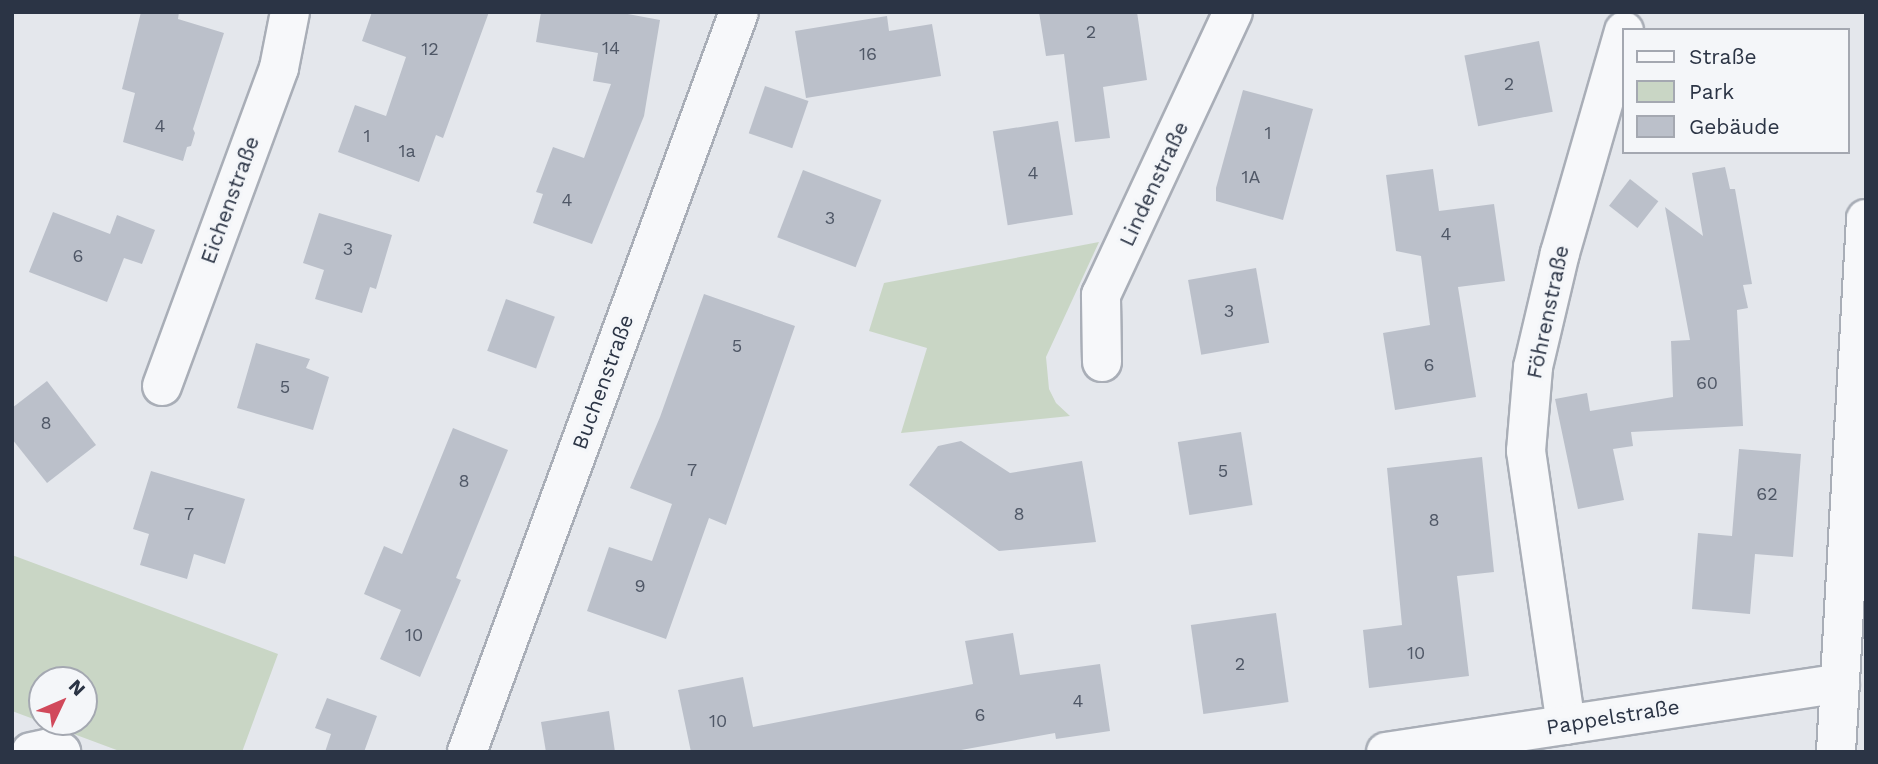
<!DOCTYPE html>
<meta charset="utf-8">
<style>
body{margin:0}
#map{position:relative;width:1878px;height:764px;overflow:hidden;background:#e4e7ec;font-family:"Work Sans",sans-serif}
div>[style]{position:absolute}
.green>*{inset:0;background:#c9d6c5}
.building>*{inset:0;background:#bbc0ca;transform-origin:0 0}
.roads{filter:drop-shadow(2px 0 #a9aeb7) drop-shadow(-2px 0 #a9aeb7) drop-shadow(0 2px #a9aeb7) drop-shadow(0 -2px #a9aeb7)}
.minor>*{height:38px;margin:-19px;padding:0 19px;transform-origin:19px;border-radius:19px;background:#f7f8fa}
.tertiary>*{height:38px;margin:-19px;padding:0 19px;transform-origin:19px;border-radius:19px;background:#f7f8fa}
span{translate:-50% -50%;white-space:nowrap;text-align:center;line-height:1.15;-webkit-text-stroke:6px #f4f6f9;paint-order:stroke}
.number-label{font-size:18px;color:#4f5766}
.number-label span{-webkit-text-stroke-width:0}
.street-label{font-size:21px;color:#2b3445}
.frame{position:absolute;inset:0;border:14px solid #2b3445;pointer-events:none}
.legend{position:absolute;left:1622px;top:28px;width:228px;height:126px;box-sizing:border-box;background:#f4f6f9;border:2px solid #a4a8b1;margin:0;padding:9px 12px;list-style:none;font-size:21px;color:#2b3445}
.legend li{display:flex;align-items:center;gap:14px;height:35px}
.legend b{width:35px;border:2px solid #a4a8b1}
.north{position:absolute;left:28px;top:666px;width:70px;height:70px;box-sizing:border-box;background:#f4f6f9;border:2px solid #a4a8b1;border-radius:50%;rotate:46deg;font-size:19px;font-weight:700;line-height:28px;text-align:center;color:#2b3445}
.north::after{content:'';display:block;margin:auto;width:24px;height:32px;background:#d1495b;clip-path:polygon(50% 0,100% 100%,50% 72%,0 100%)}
</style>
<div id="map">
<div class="green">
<i style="clip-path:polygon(1099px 242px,1046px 357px,1049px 389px,1056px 403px,1070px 416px,901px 433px,927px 348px,869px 331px,884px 283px)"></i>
<i style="clip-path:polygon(evenodd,12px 555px,278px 654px,242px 752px,122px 752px,12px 711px,12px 555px,42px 680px,84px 680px,84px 722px,42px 722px,42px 680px)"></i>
</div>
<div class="building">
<i style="clip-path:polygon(141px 12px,179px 12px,178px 19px,224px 33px,193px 129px,195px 133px,191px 146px,187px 147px,183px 161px,123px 142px,135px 93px,122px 89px)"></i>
<i style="clip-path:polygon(372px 12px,489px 12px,443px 138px,436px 135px,419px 182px,338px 152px,355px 105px,386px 116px,406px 57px,362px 41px)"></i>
<i style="clip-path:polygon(541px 12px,617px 12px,660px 20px,644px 116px,592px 244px,533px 223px,543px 194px,536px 192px,553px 147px,584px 158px,611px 84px,593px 81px,598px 53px,536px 42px)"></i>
<i style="clip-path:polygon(1039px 12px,1137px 12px,1147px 80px,1103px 87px,1110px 138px,1075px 142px,1064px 54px,1046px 56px)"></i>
<i style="clip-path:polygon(887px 16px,889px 31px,932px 24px,941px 76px,806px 98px,795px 31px)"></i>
<i style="left:1539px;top:41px;width:72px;height:76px;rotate:79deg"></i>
<i style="left:765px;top:86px;width:46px;height:50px;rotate:19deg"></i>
<i style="clip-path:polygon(1243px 90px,1313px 109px,1283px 220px,1216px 201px,1216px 188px)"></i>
<i style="left:1058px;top:121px;width:95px;height:66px;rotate:81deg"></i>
<i style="clip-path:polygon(1725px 167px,1730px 189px,1735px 189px,1752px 284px,1743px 285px,1748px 308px,1737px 310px,1743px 426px,1631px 432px,1633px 446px,1613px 449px,1624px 500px,1578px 509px,1555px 399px,1587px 393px,1590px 411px,1673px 397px,1671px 341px,1690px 340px,1665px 207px,1703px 236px,1692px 173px)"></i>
<i style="clip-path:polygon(1433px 169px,1439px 211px,1494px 204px,1505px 281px,1458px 287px,1476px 397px,1395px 410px,1383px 333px,1430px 325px,1421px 256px,1396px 251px,1386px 175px)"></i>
<i style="left:803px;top:170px;width:84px;height:72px;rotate:21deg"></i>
<i style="left:1630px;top:179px;width:36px;height:34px;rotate:38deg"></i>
<i style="clip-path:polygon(53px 212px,110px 234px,117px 215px,155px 230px,142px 264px,124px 258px,107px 302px,29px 272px)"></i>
<i style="clip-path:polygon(319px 213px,392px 235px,376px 289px,370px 287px,362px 313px,315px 299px,324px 270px,303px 263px)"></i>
<i style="left:1256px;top:268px;width:76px;height:69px;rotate:80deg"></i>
<i style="clip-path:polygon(704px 294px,795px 326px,726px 525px,709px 518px,666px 639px,587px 611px,609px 547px,652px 561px,672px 504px,630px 488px,660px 417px)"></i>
<i style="left:506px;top:299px;width:52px;height:55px;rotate:20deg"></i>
<i style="clip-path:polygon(256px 343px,310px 359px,306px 368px,329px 377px,313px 430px,237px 408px)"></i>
<i style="clip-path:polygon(47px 381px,96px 445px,47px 483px,12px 439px,12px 408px)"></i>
<i style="clip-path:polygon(453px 428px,508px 450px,456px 578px,461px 580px,420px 677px,380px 659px,401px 610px,364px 594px,384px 546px,402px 554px)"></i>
<i style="left:1241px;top:432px;width:74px;height:64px;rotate:81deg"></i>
<i style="clip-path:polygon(961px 441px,1010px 473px,1082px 461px,1096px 542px,999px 551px,909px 485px,938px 446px)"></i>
<i style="clip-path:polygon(1739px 449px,1801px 454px,1793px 557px,1755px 554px,1750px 614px,1692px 609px,1698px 533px,1732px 536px)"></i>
<i style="clip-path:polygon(1482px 457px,1494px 572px,1457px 576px,1469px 676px,1369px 688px,1363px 630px,1402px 625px,1387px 468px)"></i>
<i style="clip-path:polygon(151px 471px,245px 499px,225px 564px,194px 554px,187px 579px,140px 565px,149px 534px,133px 529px)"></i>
<i style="left:1276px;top:613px;width:90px;height:86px;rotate:82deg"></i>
<i style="clip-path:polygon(1013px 633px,1020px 675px,1100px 664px,1110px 731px,1056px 739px,1055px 733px,950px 752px,691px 752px,678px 690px,743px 677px,753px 727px,973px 684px,965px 641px)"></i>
<i style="clip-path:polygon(327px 698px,377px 716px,364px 752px,325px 752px,331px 734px,315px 728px)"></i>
<i style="clip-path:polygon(609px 711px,615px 752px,546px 752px,541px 722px)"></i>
</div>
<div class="roads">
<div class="minor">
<i style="left:1102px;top:362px;width:67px;rotate:-90.9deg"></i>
<i style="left:1101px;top:295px;width:312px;rotate:-65deg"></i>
<i style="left:162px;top:386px;width:339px;rotate:-69.8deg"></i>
<i style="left:279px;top:68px;width:57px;rotate:-78.9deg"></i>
<i style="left:1566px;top:725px;width:277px;rotate:-98.3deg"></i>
<i style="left:1526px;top:451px;width:84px;rotate:-85.2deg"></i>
<i style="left:1533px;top:367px;width:117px;rotate:-76.7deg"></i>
<i style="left:1560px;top:253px;width:231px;rotate:-73.9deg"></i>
<i style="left:31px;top:752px;width:19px;rotate:-12deg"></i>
<i style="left:50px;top:748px;width:12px;rotate:20deg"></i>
<i style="left:467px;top:752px;width:788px;rotate:-69.82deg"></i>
<i style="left:1386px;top:752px;width:459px;rotate:-8.6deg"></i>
</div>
<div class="tertiary">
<i style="left:1836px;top:752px;width:534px;rotate:-86.78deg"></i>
</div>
</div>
<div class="number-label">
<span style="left:1091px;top:32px">2</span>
<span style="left:611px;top:48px">14</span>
<span style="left:430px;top:49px">12</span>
<span style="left:868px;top:54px">16</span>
<span style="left:1509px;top:84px">2</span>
<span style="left:160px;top:126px">4</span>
<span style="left:1268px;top:133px">1</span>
<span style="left:367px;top:136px">1</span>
<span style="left:407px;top:151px">1a</span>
<span style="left:1033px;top:173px">4</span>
<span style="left:1251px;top:177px">1A</span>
<span style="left:567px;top:200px">4</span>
<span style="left:830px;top:218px">3</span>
<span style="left:1446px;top:234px">4</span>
<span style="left:348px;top:249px">3</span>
<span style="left:78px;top:256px">6</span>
<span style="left:1229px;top:311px">3</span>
<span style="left:737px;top:346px">5</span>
<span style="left:1429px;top:365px">6</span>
<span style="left:1707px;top:383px">60</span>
<span style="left:285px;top:387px">5</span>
<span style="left:46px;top:423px">8</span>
<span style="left:692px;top:470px">7</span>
<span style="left:1223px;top:471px">5</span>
<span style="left:464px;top:481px">8</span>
<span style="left:1767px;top:494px">62</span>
<span style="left:189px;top:514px">7</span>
<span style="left:1019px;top:514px">8</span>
<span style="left:1434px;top:520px">8</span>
<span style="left:640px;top:586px">9</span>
<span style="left:414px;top:635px">10</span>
<span style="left:1416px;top:653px">10</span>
<span style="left:1240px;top:664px">2</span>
<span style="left:1078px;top:701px">4</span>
<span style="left:980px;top:715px">6</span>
<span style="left:718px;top:721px">10</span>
</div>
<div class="street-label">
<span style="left:1154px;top:184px;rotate:-65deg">Lindenstraße</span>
<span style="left:230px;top:200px;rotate:-70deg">Eichenstraße</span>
<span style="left:1548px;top:312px;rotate:-78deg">Föhrenstraße</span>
<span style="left:603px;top:382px;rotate:-70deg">Buchenstraße</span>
<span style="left:1613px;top:717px;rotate:-9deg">Pappelstraße</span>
</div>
<div class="frame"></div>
<ul class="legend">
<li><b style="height:9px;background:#f7f8fa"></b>Straße</li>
<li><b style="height:19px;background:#c9d6c5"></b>Park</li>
<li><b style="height:19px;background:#bbc0ca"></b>Gebäude</li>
</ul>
<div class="north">N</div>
</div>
